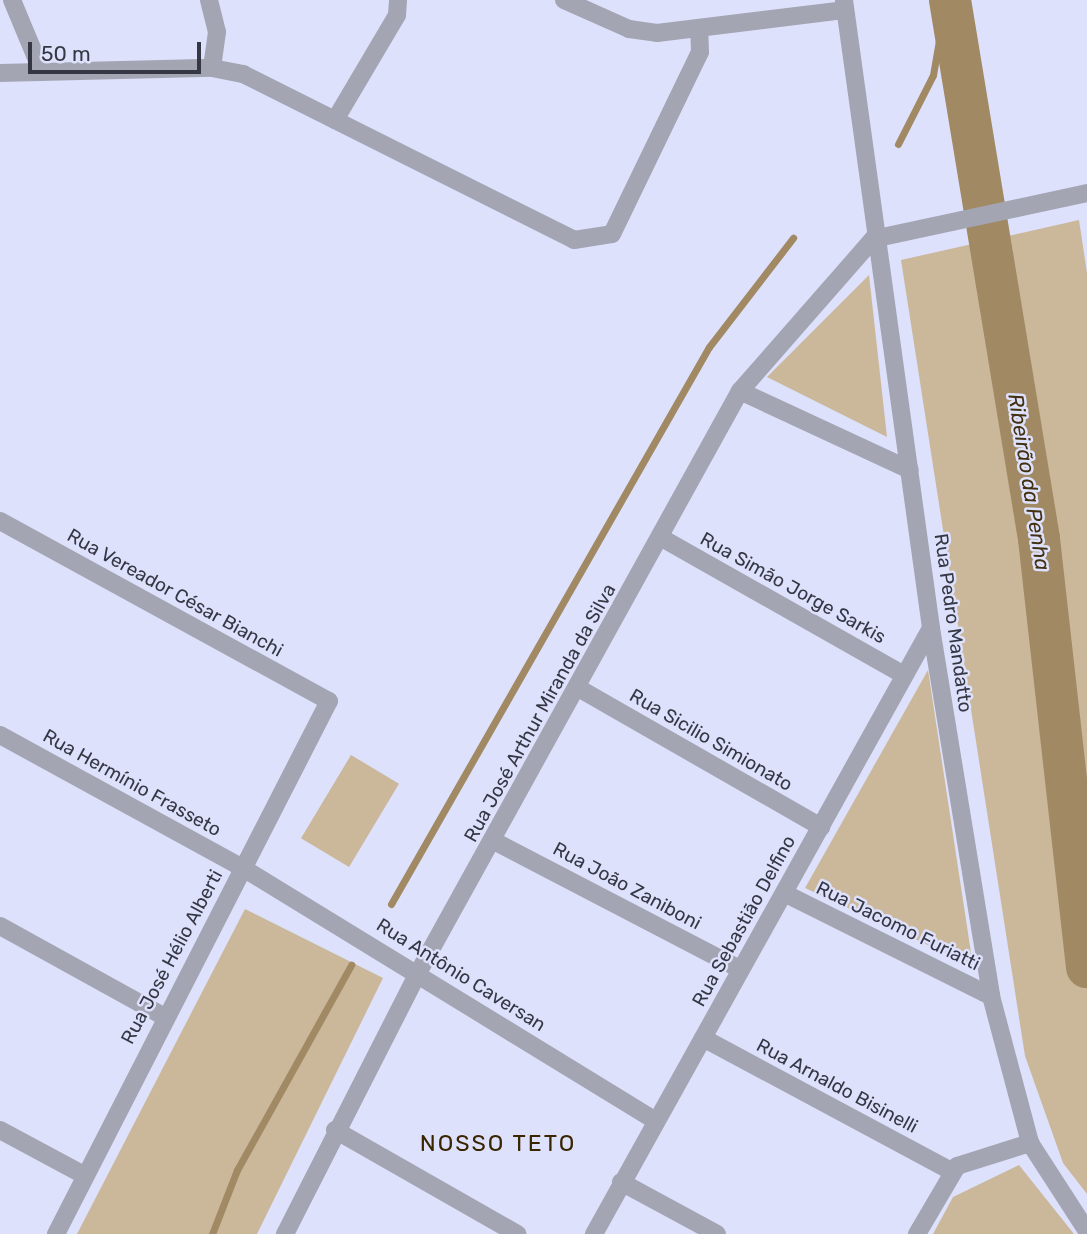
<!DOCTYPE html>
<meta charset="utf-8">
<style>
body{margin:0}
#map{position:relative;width:1087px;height:1234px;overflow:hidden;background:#dee1fc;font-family:Rubik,sans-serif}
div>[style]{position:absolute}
.green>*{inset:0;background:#cbb79a;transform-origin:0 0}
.stream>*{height:7px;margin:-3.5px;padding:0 3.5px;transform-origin:3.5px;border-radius:3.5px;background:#a18963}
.river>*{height:42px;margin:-21px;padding:0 21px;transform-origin:21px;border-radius:21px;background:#a18963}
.minor>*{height:18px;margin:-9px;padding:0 9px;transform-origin:9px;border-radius:9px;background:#a3a5b3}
span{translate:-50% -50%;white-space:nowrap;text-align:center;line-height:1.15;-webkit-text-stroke:5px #dee1fc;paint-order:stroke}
.street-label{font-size:19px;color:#363744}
.water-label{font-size:21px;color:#433010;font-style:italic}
.quarter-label{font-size:23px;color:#392500;letter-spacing:2px}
.scale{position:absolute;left:28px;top:42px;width:173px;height:32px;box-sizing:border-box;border:4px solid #363744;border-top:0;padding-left:9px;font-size:21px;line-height:24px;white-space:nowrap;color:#363744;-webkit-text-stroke:5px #dee1fc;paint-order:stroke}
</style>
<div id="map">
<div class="green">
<i style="clip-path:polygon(1079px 220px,1087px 273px,1087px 1194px,1063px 1163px,1025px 1056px,901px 260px)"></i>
<i style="clip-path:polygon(869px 275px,887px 437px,767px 377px)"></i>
<i style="clip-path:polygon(928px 670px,973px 966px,805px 888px)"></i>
<i style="left:351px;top:755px;width:56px;height:97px;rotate:31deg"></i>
<i style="clip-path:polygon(245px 909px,383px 978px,257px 1234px,77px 1234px)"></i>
<i style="clip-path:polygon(1019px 1165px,1074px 1234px,933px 1234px,953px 1197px)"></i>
</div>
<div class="stream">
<i style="left:898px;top:144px;width:77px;rotate:-63.1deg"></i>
<i style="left:933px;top:75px;width:76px;rotate:-80.2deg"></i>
<i style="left:391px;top:904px;width:641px;rotate:-60.28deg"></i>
<i style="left:709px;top:347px;width:138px;rotate:-52.4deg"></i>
<i style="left:212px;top:1234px;width:69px;rotate:-68.7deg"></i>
<i style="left:237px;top:1170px;width:235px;rotate:-60.9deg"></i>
</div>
<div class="river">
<i style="left:950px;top:0;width:546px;rotate:80.62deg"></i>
<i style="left:1039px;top:539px;width:431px;rotate:83.6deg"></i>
</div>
<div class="minor">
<i style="left:12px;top:0;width:78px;rotate:67.4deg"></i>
<i style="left:209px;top:0;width:33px;rotate:76deg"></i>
<i style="left:217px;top:32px;width:36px;rotate:98deg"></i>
<i style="left:564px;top:0;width:71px;rotate:24deg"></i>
<i style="left:629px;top:29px;width:28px;rotate:8deg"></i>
<i style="left:657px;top:33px;width:188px;rotate:-7deg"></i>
<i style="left:844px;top:0;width:634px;rotate:82.11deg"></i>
<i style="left:931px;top:628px;width:373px;rotate:80.7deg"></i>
<i style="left:991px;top:996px;width:152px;rotate:75.1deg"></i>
<i style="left:1030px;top:1143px;width:105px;rotate:57.1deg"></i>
<i style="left:0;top:73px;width:212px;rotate:-1.4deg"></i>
<i style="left:212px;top:68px;width:32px;rotate:11deg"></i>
<i style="left:243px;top:74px;width:370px;rotate:26.6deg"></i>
<i style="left:574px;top:240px;width:38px;rotate:-9deg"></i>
<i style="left:612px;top:234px;width:202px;rotate:-64.2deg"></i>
<i style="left:700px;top:52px;width:24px;rotate:-92deg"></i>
<i style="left:335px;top:120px;width:122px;rotate:-59.4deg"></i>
<i style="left:397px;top:15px;width:15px;rotate:-86deg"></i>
<i style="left:740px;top:391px;width:187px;rotate:24.9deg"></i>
<i style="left:0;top:521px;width:375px;rotate:28.7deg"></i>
<i style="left:329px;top:701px;width:599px;rotate:117.12deg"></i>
<i style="left:660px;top:537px;width:280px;rotate:29.5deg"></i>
<i style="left:580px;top:689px;width:278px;rotate:29.8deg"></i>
<i style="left:0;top:735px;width:277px;rotate:28.7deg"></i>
<i style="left:243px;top:868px;width:484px;rotate:31.5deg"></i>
<i style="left:494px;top:841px;width:277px;rotate:27.5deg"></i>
<i style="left:786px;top:894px;width:229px;rotate:26.5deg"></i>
<i style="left:0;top:926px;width:186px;rotate:28.9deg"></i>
<i style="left:703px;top:1038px;width:281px;rotate:28.2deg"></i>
<i style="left:0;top:1130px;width:93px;rotate:28.2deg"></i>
<i style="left:335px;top:1130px;width:210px;rotate:29.7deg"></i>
<i style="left:621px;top:1182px;width:109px;rotate:28.4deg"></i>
<i style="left:285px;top:1234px;width:293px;rotate:-63deg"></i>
<i style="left:418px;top:973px;width:665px;rotate:-61.05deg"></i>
<i style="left:740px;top:391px;width:202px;rotate:-48.8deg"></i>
<i style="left:873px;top:239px;width:219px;rotate:-12.1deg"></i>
<i style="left:594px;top:1234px;width:693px;rotate:-60.92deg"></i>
<i style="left:917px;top:1234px;width:79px;rotate:-59.5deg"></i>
<i style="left:957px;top:1166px;width:77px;rotate:-17.5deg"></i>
</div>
<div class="street-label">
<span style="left:793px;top:588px;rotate:29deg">Rua Simão Jorge Sarkis</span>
<span style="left:175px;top:593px;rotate:29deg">Rua Vereador César Bianchi</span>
<span style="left:953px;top:623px;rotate:82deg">Rua Pedro Mandatto</span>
<span style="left:540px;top:713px;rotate:-61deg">Rua José Arthur Miranda da Silva</span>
<span style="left:711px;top:740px;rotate:30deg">Rua Sicilio Simionato</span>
<span style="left:132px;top:783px;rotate:29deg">Rua Hermínio Frasseto</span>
<span style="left:627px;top:886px;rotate:28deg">Rua João Zaniboni</span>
<span style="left:744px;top:921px;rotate:-61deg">Rua Sebastião Delfino</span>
<span style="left:898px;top:926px;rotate:26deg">Rua Jacomo Furiatti</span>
<span style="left:172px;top:957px;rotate:-62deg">Rua José Hélio Alberti</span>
<span style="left:461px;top:975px;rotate:32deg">Rua Antônio Caversan</span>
<span style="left:837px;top:1086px;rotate:28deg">Rua Arnaldo Bisinelli</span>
</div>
<div class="water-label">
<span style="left:1029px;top:482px;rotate:81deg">Ribeirão da Penha</span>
</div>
<div class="quarter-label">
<span style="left:498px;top:1143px">NOSSO TETO</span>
</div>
<div class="scale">50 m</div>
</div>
